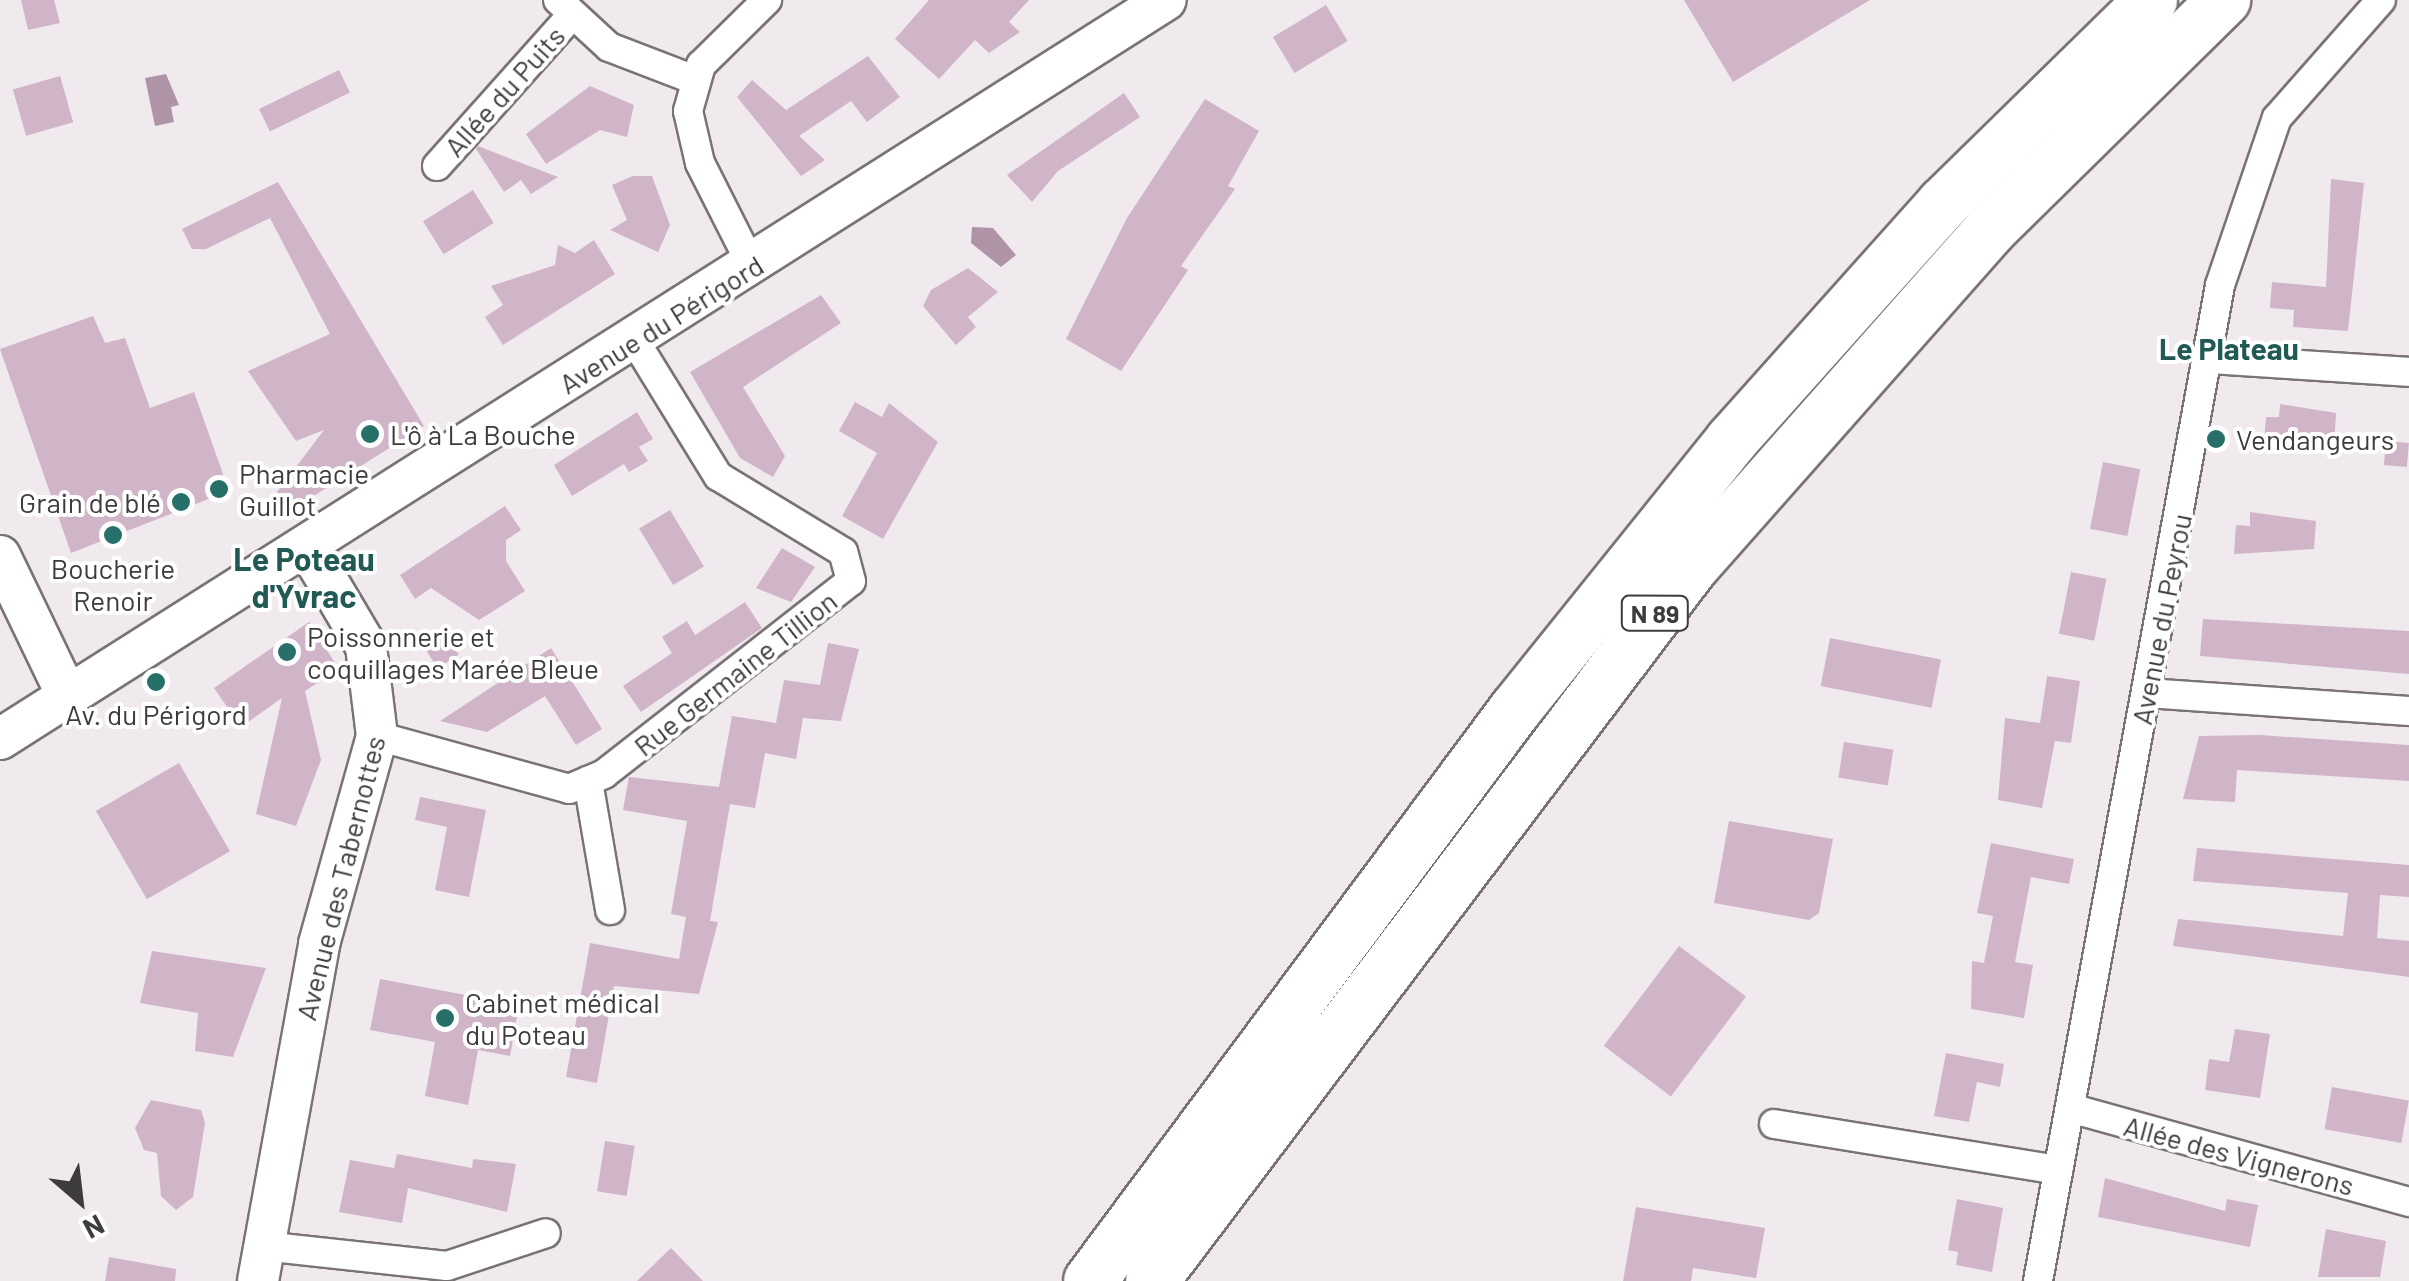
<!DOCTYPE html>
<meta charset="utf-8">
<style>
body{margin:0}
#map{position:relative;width:2409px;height:1281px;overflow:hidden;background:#f0eaee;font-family:Barlow,sans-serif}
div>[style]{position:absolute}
.water>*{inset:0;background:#ae94a6}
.building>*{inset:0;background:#d0b5c8;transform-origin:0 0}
.roads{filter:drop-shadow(2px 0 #797377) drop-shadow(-2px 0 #797377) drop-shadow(0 2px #797377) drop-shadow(0 -2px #797377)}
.street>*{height:28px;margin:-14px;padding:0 14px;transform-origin:14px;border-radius:14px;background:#fff}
.secondary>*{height:40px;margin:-20px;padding:0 20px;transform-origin:20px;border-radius:20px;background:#fff}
.highway>*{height:52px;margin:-26px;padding:0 26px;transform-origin:26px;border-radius:26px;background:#fff}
.dots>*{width:28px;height:28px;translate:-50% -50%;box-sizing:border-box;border:5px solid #fff;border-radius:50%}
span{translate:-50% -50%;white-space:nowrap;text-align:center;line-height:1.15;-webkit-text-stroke:8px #fff;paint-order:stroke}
.shield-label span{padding:2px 8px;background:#fff;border:2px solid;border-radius:8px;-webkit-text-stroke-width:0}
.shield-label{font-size:25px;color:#3d3b3c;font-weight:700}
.street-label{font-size:28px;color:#3d3b3c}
.poi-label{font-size:28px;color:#3d3b3c}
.left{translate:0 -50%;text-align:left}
.right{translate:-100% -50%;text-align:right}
.neighbourhood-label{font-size:30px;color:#215a55;font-weight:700}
.quarter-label{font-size:32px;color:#215a55;font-weight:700}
.north{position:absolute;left:30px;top:1151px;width:100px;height:100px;-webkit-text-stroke:8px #fff;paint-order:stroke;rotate:152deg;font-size:28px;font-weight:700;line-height:40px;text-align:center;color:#3d3b3c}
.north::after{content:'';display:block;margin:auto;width:35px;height:45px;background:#3d3b3c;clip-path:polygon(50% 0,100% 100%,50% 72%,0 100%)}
</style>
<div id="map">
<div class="water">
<i style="clip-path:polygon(166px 74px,179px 105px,171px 107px,174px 122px,155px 126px,145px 78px)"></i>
<i style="clip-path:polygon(972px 227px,993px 228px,1016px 255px,1001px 267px,971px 243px)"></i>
</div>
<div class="building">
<i style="clip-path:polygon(21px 0,54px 0,60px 23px,28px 30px)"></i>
<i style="clip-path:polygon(929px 0,1029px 0,1009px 22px,1020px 32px,989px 53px,975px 40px,939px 79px,895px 39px)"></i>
<i style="clip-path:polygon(1684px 0,1870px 0,1733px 82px)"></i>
<i style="left:1326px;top:5px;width:42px;height:62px;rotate:59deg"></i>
<i style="clip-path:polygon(868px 56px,900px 97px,867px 122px,851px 101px,799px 136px,825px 160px,801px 176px,737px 97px,752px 80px,786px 110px)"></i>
<i style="left:339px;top:70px;width:25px;height:89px;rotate:64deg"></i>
<i style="left:60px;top:76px;width:48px;height:49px;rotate:74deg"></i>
<i style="clip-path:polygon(590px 86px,634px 105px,627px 137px,600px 130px,546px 164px,526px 134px)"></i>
<i style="clip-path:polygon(1124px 93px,1140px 117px,1058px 171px,1032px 202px,1007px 175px)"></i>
<i style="clip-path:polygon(1205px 99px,1259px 131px,1228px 186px,1235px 189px,1181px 266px,1188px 270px,1121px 371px,1066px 339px,1127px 218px)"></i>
<i style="clip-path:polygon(476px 149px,478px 146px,558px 177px,531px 194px,521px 180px,504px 192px)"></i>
<i style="clip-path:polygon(633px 176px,652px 176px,670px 225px,658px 252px,610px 230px,627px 220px,612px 185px)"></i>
<i style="clip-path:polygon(2331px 179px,2364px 183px,2348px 331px,2293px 327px,2294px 310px,2270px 308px,2272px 282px,2326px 287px)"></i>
<i style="clip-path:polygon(278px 182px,424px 426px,290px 511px,277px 492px,324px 430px,296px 441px,248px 371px,330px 334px,270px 218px,206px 249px,192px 249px,182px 229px)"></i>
<i style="left:473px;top:190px;width:39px;height:59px;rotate:58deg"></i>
<i style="clip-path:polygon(594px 240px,615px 274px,503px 345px,485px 317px,503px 305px,491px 286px,555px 265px,558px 245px,575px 253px)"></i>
<i style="clip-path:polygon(968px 268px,998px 292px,968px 317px,976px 327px,956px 345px,923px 306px,931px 290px)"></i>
<i style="clip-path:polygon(821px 295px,841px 323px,743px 387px,785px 456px,773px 477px,740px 458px,690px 372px)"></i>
<i style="clip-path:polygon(93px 316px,105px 343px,125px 338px,150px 408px,194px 392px,229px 491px,71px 553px,0 349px)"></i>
<i style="clip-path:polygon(855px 402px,882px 417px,889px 403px,938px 442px,883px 539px,842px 516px,877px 453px,839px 431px)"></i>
<i style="clip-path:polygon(2280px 404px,2336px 413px,2334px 446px,2264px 442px,2266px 417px,2279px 417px)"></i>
<i style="clip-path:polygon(637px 412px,653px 439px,639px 447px,648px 461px,629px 472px,624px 464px,572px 496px,554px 465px)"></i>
<i style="left:2386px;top:441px;width:23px;height:24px;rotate:5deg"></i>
<i style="left:2103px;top:462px;width:38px;height:68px;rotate:11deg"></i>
<i style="clip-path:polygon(505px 506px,521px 530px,506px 540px,506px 561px,525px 591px,479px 620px,431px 588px,415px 599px,400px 575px)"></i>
<i style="left:670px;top:510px;width:66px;height:36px;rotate:59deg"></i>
<i style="clip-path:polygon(2250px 512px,2316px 521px,2314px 549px,2234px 554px,2236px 525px,2250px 526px)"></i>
<i style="clip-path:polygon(782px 548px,815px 567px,791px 602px,756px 588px)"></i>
<i style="left:2071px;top:572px;width:36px;height:63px;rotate:11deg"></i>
<i style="clip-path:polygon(745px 602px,762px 628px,641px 712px,623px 686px,672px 653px,662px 637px,687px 621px,695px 635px)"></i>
<i style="clip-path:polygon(2203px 619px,2409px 631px,2409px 674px,2200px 656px)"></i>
<i style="clip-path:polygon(309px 622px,339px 669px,305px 691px,321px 760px,296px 826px,256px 814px,282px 698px,241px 727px,214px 688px)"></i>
<i style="left:444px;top:632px;width:27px;height:25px;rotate:57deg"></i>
<i style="left:1830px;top:638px;width:113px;height:49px;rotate:11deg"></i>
<i style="clip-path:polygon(828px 643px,859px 649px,841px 721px,803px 718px,796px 759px,765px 753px,755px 808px,730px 804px,710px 921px,718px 922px,699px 994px,614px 986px,597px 1083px,566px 1077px,590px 943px,679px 959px,686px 917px,671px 914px,687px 821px,623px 810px,629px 777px,719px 787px,732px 716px,776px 723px,784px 680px,820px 685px)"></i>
<i style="clip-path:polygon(551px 648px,602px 729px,576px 745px,545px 696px,487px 732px,440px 721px)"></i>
<i style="clip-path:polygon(2047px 676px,2080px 681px,2071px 743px,2055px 741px,2042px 808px,1998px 800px,2005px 718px,2040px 723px)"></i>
<i style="clip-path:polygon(2260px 735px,2409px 745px,2409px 781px,2237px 770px,2235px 802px,2183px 799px,2199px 736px)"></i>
<i style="left:1844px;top:742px;width:50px;height:36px;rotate:9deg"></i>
<i style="left:179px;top:763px;width:102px;height:96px;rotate:60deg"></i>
<i style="clip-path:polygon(420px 797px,486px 810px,469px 897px,435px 890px,447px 827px,415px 820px)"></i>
<i style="clip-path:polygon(1729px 821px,1833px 839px,1819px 913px,1809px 920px,1714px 903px)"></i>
<i style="clip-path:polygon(1991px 843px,2074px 859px,2069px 884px,2031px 877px,2015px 962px,2033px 965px,2024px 1018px,1971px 1009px,1972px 961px,1984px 963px,1993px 916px,1977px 913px)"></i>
<i style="clip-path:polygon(2197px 848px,2409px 865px,2409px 897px,2380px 895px,2377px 938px,2409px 941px,2409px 977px,2173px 946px,2178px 919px,2343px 936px,2348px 893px,2193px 881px)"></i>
<i style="left:1679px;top:946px;width:84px;height:125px;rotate:37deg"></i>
<i style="clip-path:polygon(152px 951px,266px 968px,233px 1057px,195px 1051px,198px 1013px,140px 1003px)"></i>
<i style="clip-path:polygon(380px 979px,519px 1005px,510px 1056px,478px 1050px,468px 1105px,425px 1096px,435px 1042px,370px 1030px)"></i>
<i style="clip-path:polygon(2235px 1029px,2270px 1034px,2260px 1098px,2205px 1090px,2209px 1059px,2229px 1062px)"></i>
<i style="clip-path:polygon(1946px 1053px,2004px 1064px,2000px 1087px,1977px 1082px,1969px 1122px,1934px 1116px)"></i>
<i style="left:2332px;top:1087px;width:78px;height:43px;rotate:10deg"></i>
<i style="clip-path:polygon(151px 1100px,201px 1110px,205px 1123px,193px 1197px,176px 1210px,161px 1196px,157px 1153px,144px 1150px,135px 1128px)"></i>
<i style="left:605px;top:1141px;width:30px;height:51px;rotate:9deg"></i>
<i style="clip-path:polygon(397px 1154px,472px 1168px,473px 1159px,516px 1164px,507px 1212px,408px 1188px,402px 1223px,339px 1212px,350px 1160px,394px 1168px)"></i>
<i style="clip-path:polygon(2105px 1178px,2225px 1211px,2227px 1199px,2258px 1205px,2250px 1247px,2098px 1217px)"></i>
<i style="clip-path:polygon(1957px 1199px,2003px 1208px,1992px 1272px,1956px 1265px,1958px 1252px,1948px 1250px)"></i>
<i style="clip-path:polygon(1636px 1207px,1765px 1228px,1756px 1278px,1693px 1268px,1691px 1281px,1623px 1281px)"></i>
<i style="clip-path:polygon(2326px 1229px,2386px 1241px,2380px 1277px,2318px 1277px)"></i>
<i style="clip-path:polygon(671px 1248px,703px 1281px,637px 1281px)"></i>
<i style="clip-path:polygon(109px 1257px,176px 1269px,175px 1281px,105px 1281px)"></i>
</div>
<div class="roads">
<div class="street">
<i style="left:558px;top:0;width:69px;rotate:42.7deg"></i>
<i style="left:609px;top:47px;width:92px;rotate:21deg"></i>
<i style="left:437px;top:166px;width:201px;rotate:-48.2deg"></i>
<i style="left:752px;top:266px;width:115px;rotate:-116.8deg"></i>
<i style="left:700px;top:163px;width:53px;rotate:-103deg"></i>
<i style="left:688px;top:111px;width:48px;rotate:-74.2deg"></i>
<i style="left:701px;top:65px;width:93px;rotate:-44.6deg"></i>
<i style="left:2209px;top:359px;width:200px;rotate:3.7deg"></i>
<i style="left:2146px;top:693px;width:264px;rotate:3.9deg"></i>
<i style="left:377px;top:736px;width:199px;rotate:15.4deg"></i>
<i style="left:569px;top:789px;width:38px;rotate:-23deg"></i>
<i style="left:604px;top:774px;width:313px;rotate:-38deg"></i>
<i style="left:851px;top:581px;width:30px;rotate:-105deg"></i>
<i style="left:843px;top:552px;width:146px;rotate:-148.7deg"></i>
<i style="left:718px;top:476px;width:158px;rotate:-121.6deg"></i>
<i style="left:588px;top:781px;width:131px;rotate:80.3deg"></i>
<i style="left:2070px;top:1108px;width:352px;rotate:15.5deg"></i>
<i style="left:1774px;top:1124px;width:288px;rotate:9.2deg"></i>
<i style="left:263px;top:1246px;width:185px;rotate:6.2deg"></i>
<i style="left:447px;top:1266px;width:104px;rotate:-18.4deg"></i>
<i style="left:2038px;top:1281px;width:1012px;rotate:-79.64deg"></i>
<i style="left:2220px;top:285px;width:176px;rotate:-71.2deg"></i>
<i style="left:2277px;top:118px;width:157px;rotate:-48.6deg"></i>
</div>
<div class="secondary">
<i style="left:0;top:556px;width:157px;rotate:64.3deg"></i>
<i style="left:0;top:739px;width:1380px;rotate:-32.37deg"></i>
<i style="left:258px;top:1281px;width:342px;rotate:-79.7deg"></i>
<i style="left:319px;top:944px;width:216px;rotate:-74.4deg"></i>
<i style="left:377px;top:736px;width:91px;rotate:-97deg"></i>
<i style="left:366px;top:646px;width:114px;rotate:-120.6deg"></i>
</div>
<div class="highway">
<i style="left:1090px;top:1281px;width:712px;rotate:-53.34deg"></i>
<i style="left:1515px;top:710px;width:346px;rotate:-51.2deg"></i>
<i style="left:1732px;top:440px;width:317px;rotate:-48.2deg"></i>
<i style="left:1943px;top:204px;width:291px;rotate:-44.4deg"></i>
<i style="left:1152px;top:1281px;width:895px;rotate:-52.9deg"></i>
<i style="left:1692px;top:567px;width:451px;rotate:-48.5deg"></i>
<i style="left:1991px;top:229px;width:327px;rotate:-44.5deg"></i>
</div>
</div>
<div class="dots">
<i style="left:370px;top:434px;background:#277069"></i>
<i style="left:2216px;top:439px;background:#277069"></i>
<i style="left:219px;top:489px;background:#277069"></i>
<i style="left:181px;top:502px;background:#277069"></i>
<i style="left:113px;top:535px;background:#277069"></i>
<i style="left:287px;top:652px;background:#277069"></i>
<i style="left:156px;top:682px;background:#277069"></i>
<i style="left:445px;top:1018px;background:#277069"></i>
</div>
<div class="shield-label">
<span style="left:1655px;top:613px">N 89</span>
</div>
<div class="street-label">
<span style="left:504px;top:91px;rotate:-48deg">Allée du Puits</span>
<span style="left:661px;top:324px;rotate:-32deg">Avenue du Périgord</span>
<span style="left:2161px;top:619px;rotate:-79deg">Avenue du Peyrou</span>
<span style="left:735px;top:673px;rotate:-38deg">Rue Germaine Tillion</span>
<span style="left:340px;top:878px;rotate:-76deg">Avenue des Tabernottes</span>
<span style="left:2239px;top:1155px;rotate:15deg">Allée des Vignerons</span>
</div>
<div class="poi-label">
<span class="left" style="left:390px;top:434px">L'ô à La Bouche</span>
<span class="left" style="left:2236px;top:439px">Vendangeurs</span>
<span class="left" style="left:239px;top:489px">Pharmacie<br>Guillot</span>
<span class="right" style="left:161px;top:502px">Grain de blé</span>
<span style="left:113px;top:584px">Boucherie<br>Renoir</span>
<span class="left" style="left:307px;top:652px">Poissonnerie et<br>coquillages Marée Bleue</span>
<span style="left:156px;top:714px">Av. du Périgord</span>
<span class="left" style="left:465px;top:1018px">Cabinet médical<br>du Poteau</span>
</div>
<div class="neighbourhood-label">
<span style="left:2229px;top:348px">Le Plateau</span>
</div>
<div class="quarter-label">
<span style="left:304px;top:577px">Le Poteau<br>d'Yvrac</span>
</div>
<div class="north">N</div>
</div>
